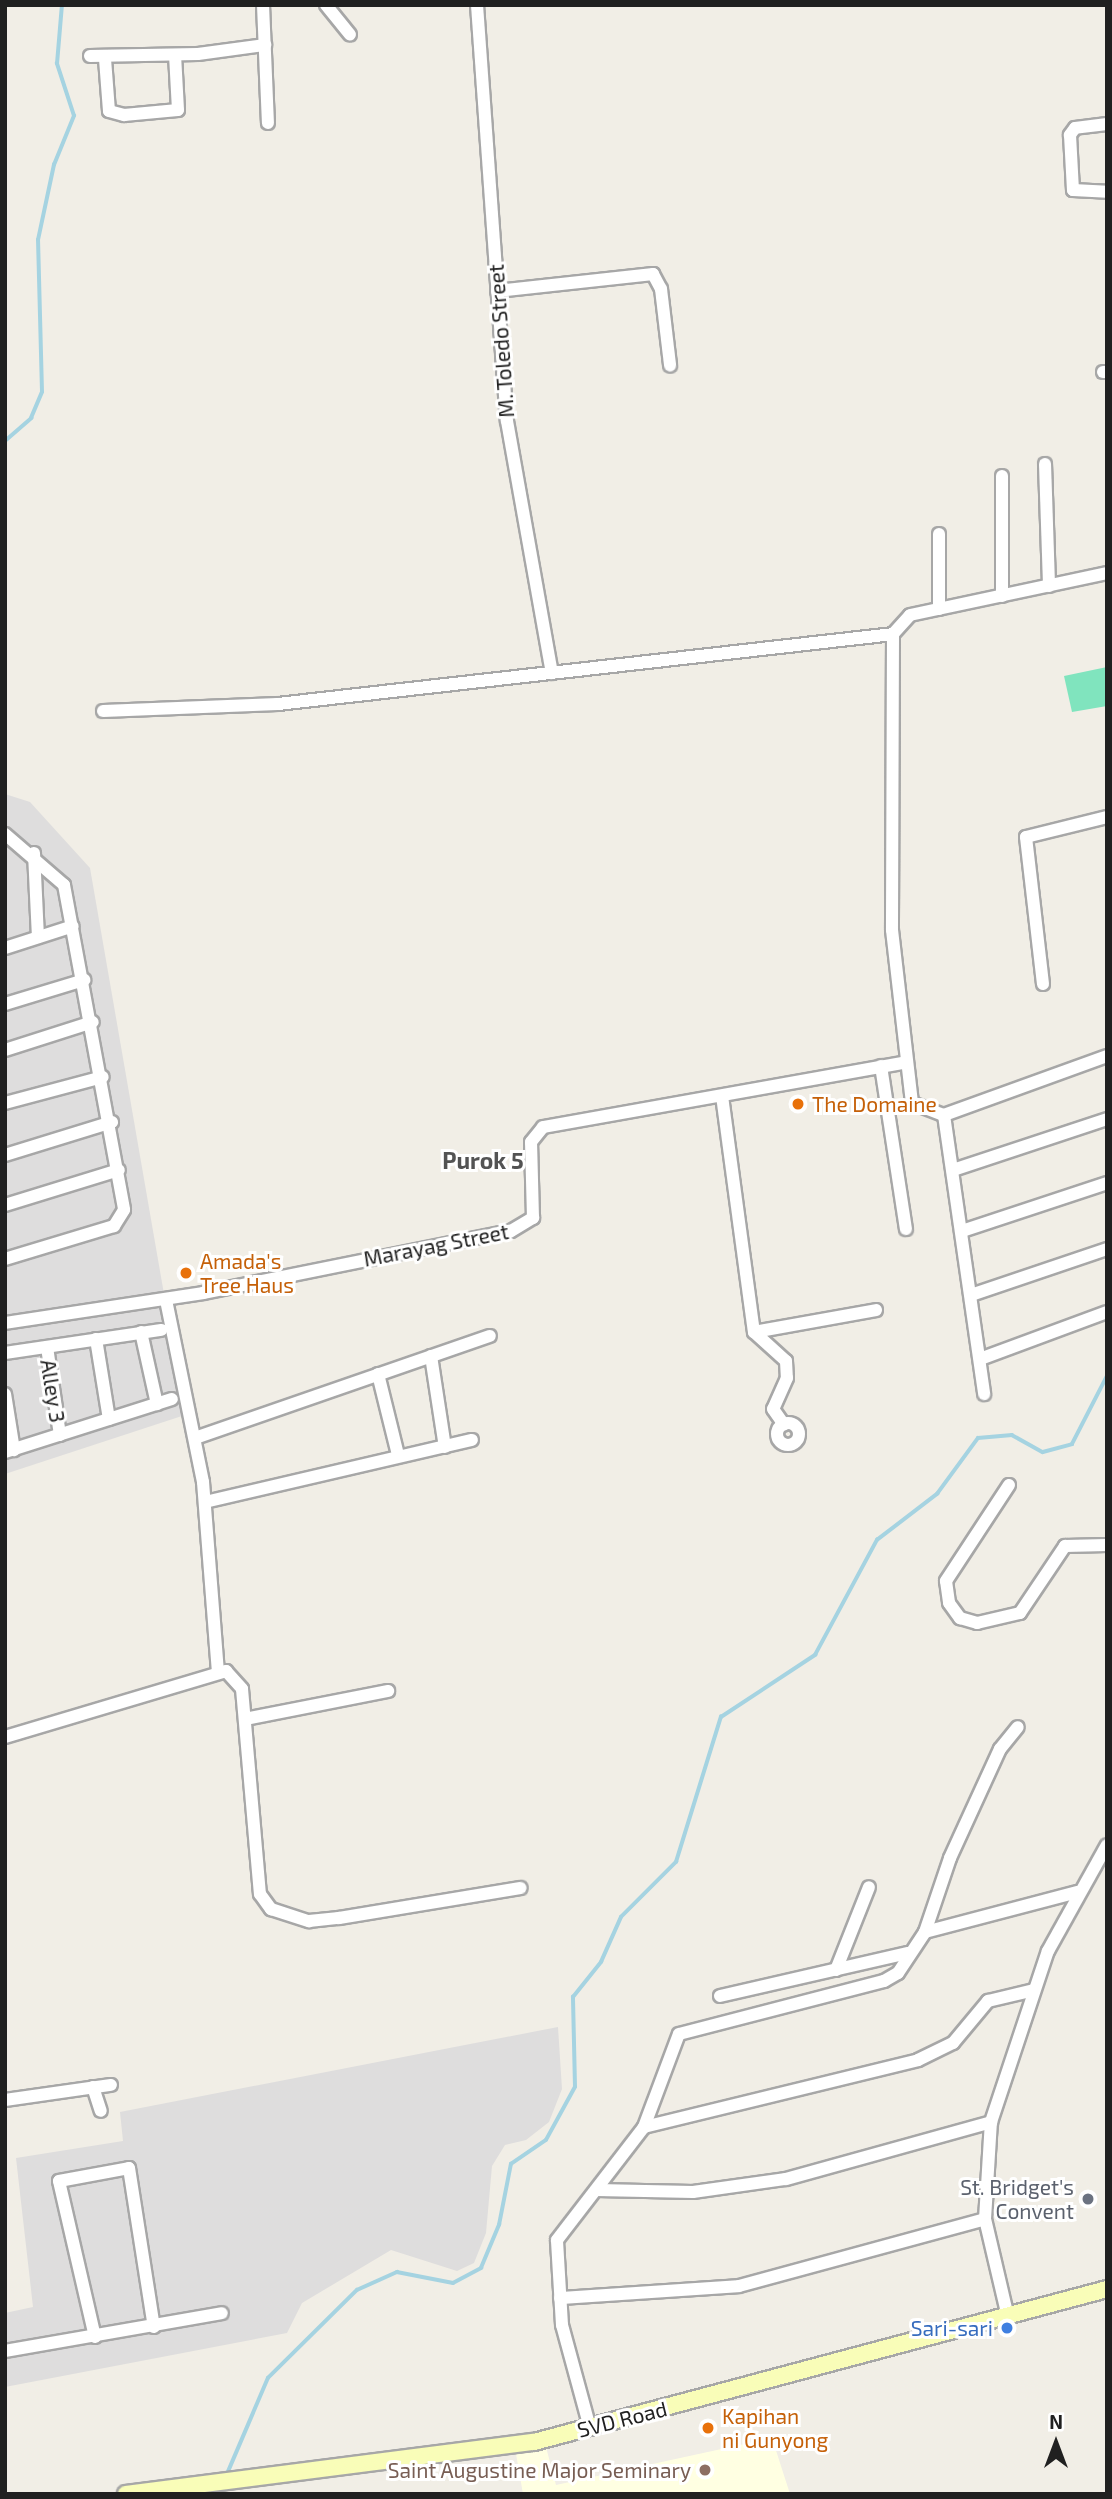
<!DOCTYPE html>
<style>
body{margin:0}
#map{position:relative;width:1112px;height:2499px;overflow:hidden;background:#f1eee6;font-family:"Exo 2",sans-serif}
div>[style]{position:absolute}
.residential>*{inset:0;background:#dedddd}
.education>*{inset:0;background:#ffffe2}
.pitch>*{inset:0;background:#80e4be}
.stream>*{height:3.5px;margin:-1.75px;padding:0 1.75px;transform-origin:1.75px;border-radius:1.75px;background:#a5d3e1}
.roads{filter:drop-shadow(2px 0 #a7a7a7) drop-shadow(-2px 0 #a7a7a7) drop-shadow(0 2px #a7a7a7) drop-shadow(0 -2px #a7a7a7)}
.street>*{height:12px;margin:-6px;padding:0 6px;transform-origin:6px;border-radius:6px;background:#fff}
.street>.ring{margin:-6px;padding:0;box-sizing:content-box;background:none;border:12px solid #fff;border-radius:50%}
.secondary>*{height:16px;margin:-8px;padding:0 8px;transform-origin:8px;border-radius:8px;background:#f9fdb8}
.dots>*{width:19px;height:19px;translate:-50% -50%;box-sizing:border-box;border:4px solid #fff;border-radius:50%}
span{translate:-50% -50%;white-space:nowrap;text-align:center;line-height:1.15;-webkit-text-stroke:6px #fff;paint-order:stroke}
.street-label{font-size:21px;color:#202020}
.food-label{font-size:21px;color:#c56008}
.left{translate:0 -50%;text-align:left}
.worship-label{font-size:21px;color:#5b616d}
.right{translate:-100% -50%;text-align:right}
.shop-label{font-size:21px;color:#366cbe}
.education-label{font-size:21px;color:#785e54}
.neighbourhood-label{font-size:23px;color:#535353;font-weight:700}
.frame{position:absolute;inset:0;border:7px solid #202020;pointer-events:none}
.north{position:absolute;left:1021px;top:2408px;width:70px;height:70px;-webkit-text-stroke:5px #fff;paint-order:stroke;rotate:0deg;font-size:19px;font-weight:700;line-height:28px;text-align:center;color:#202020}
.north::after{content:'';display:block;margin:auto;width:24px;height:32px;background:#202020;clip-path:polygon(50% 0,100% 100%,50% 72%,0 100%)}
</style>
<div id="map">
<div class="residential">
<i style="clip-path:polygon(5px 794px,30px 802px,90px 868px,185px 1415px,5px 1474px)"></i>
<i style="clip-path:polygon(558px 2027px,562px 2089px,549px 2122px,526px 2140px,505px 2145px,492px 2166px,486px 2233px,474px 2263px,457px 2271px,391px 2250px,302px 2303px,287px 2333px,5px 2387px,5px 2313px,33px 2307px,16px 2158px,123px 2141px,120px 2112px)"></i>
</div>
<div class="education">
<i style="clip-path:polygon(772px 2438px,790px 2494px,523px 2494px,516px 2454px,546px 2447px,556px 2485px)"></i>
</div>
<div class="pitch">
<i style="clip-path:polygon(1107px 667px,1107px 706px,1072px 712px,1064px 676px)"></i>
</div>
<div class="stream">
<i style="left:5px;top:441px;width:35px;rotate:-41deg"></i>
<i style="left:31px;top:418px;width:28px;rotate:-67deg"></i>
<i style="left:42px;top:392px;width:152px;rotate:-91.5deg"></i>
<i style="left:38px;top:240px;width:77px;rotate:-78deg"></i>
<i style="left:54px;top:165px;width:53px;rotate:-67.8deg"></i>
<i style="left:74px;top:116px;width:55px;rotate:-108.1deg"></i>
<i style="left:57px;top:64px;width:59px;rotate:-85.2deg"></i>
<i style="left:227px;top:2474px;width:104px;rotate:-66.9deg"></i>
<i style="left:268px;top:2378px;width:125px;rotate:-44.7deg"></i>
<i style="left:357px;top:2290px;width:44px;rotate:-24.2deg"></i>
<i style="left:397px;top:2272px;width:57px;rotate:11.1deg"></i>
<i style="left:453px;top:2283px;width:32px;rotate:-28deg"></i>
<i style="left:481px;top:2268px;width:47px;rotate:-67.3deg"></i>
<i style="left:499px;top:2225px;width:62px;rotate:-78.9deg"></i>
<i style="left:511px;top:2164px;width:42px;rotate:-34.4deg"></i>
<i style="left:546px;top:2140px;width:60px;rotate:-61.3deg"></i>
<i style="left:575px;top:2087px;width:90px;rotate:-91.3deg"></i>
<i style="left:573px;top:1997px;width:45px;rotate:-51.3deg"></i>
<i style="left:601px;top:1962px;width:49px;rotate:-66deg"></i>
<i style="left:621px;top:1917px;width:78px;rotate:-45deg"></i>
<i style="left:676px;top:1862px;width:152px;rotate:-72.8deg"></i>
<i style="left:721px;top:1717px;width:113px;rotate:-33.4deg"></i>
<i style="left:815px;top:1655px;width:131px;rotate:-61.7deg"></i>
<i style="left:877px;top:1540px;width:76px;rotate:-37.5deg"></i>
<i style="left:937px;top:1494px;width:69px;rotate:-53.8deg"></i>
<i style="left:978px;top:1438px;width:34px;rotate:-5deg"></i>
<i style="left:1012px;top:1435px;width:35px;rotate:29deg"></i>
<i style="left:1043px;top:1452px;width:30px;rotate:-15deg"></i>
<i style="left:1072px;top:1444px;width:76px;rotate:-62.8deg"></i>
</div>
<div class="roads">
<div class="street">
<i style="left:263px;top:5px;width:118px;rotate:87.6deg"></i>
<i style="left:326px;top:5px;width:38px;rotate:51deg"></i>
<i style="left:477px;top:5px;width:417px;rotate:85.9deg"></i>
<i style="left:507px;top:421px;width:256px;rotate:79.9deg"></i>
<i style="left:90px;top:56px;width:108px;rotate:-1.1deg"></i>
<i style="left:198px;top:54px;width:68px;rotate:-7.7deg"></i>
<i style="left:105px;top:59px;width:52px;rotate:85.6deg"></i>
<i style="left:109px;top:111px;width:16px;rotate:15deg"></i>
<i style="left:124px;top:115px;width:54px;rotate:-5.3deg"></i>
<i style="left:178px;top:110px;width:55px;rotate:-93.1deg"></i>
<i style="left:1107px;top:124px;width:32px;rotate:173deg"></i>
<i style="left:1075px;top:128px;width:9px;rotate:126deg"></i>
<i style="left:1070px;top:135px;width:55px;rotate:86.9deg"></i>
<i style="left:1073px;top:190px;width:34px;rotate:3deg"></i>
<i style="left:497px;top:291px;width:157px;rotate:-6.2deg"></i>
<i style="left:653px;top:274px;width:17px;rotate:62deg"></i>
<i style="left:661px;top:289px;width:77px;rotate:83.2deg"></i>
<i style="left:1103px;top:372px;width:4px"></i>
<i style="left:1045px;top:464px;width:122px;rotate:88.1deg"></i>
<i style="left:939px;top:534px;width:75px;rotate:90deg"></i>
<i style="left:1002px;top:596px;width:120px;rotate:-90deg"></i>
<i style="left:893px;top:634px;width:296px;rotate:90.2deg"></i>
<i style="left:892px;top:930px;width:174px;rotate:83.4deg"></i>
<i style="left:912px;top:1103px;width:34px;rotate:21deg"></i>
<i style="left:944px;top:1115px;width:173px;rotate:-19.9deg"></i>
<i style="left:103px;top:711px;width:175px;rotate:-2.3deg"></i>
<i style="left:278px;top:704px;width:619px;rotate:-6.49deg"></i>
<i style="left:893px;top:634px;width:25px;rotate:-48deg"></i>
<i style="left:910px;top:615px;width:201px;rotate:-12deg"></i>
<i style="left:5px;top:834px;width:78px;rotate:40.8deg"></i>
<i style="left:64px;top:885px;width:330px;rotate:79.5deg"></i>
<i style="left:124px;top:1210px;width:19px;rotate:122deg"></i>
<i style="left:114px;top:1226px;width:114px;rotate:163.2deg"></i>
<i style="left:34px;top:853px;width:84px;rotate:87.3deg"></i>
<i style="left:5px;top:948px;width:71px;rotate:-17.9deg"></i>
<i style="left:1043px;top:984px;width:148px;rotate:-96.6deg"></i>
<i style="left:1026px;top:837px;width:83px;rotate:-13.9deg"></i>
<i style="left:5px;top:1004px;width:83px;rotate:-16.9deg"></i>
<i style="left:5px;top:1050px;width:92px;rotate:-17.7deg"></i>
<i style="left:881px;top:1066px;width:165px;rotate:81.3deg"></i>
<i style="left:722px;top:1096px;width:238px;rotate:82.3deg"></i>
<i style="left:754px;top:1332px;width:124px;rotate:-10.2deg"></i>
<i style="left:5px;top:1103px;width:101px;rotate:-14.9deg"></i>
<i style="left:944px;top:1115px;width:282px;rotate:81.8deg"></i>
<i style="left:5px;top:1155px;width:112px;rotate:-17.1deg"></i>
<i style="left:953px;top:1170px;width:162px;rotate:-18.3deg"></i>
<i style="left:5px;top:1205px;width:119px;rotate:-17.1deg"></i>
<i style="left:962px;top:1231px;width:153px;rotate:-18.3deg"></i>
<i style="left:971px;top:1295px;width:144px;rotate:-18.7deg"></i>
<i style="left:166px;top:1300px;width:186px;rotate:78.5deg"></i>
<i style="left:203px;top:1482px;width:190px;rotate:85.5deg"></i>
<i style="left:5px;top:1323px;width:200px;rotate:-8.6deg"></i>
<i style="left:203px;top:1293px;width:314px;rotate:-11.4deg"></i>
<i style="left:511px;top:1231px;width:26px;rotate:-31deg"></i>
<i style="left:533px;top:1218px;width:76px;rotate:-91.5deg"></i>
<i style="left:531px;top:1142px;width:19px;rotate:-51deg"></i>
<i style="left:543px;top:1127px;width:366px;rotate:-10.1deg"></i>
<i style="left:141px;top:1332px;width:74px;rotate:77.5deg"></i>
<i style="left:754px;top:1332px;width:43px;rotate:42.2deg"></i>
<i style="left:786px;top:1361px;width:17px;rotate:87deg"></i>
<i style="left:787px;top:1378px;width:34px;rotate:114deg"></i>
<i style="left:773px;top:1409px;width:19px;rotate:55deg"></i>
<i style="left:96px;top:1339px;width:81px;rotate:80.8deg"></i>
<i style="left:47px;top:1347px;width:89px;rotate:81.6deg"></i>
<i style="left:5px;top:1353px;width:158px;rotate:-8.4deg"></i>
<i style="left:431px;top:1356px;width:92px;rotate:81.3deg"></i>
<i style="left:980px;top:1359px;width:135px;rotate:-20.3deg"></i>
<i style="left:378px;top:1374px;width:83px;rotate:76.1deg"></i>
<i style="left:5px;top:1394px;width:57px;rotate:80.9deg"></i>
<i class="ring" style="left:777px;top:1423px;width:10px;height:10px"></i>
<i style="left:195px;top:1438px;width:312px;rotate:-19.1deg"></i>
<i style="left:5px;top:1452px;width:175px;rotate:-17.6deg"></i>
<i style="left:1009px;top:1485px;width:115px;rotate:123.3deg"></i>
<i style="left:946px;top:1581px;width:22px;rotate:82deg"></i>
<i style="left:949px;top:1603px;width:19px;rotate:54deg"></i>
<i style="left:960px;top:1618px;width:18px;rotate:16deg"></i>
<i style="left:977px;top:1623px;width:44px;rotate:-13.1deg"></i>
<i style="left:1020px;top:1613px;width:81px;rotate:-56.1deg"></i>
<i style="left:1065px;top:1546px;width:42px;rotate:-1.4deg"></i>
<i style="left:205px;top:1502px;width:274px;rotate:-13.1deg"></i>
<i style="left:245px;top:1719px;width:146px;rotate:-11.1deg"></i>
<i style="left:5px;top:1737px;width:231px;rotate:-16.6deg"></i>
<i style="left:226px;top:1671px;width:24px;rotate:48deg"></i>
<i style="left:242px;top:1689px;width:206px;rotate:85deg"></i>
<i style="left:260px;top:1894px;width:19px;rotate:54deg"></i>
<i style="left:271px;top:1909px;width:40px;rotate:18deg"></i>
<i style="left:309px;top:1921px;width:30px;rotate:-6deg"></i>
<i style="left:339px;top:1918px;width:184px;rotate:-9.4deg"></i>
<i style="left:925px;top:1932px;width:78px;rotate:-71.3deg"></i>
<i style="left:950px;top:1858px;width:120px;rotate:-65.4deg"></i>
<i style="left:1000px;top:1749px;width:28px;rotate:-51deg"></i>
<i style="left:836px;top:1970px;width:89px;rotate:-68.3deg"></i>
<i style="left:720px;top:1996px;width:193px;rotate:-12.9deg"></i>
<i style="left:93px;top:2087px;width:25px;rotate:72deg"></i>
<i style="left:5px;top:2100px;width:107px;rotate:-8.1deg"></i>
<i style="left:644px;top:2127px;width:282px;rotate:-13.7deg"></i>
<i style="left:918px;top:2060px;width:39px;rotate:-26deg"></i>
<i style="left:953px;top:2043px;width:55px;rotate:-50.2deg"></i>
<i style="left:988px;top:2001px;width:47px;rotate:-13.4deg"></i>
<i style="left:597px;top:2190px;width:96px;rotate:1.2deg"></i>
<i style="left:693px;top:2192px;width:94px;rotate:-8deg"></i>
<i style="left:786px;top:2179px;width:213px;rotate:-15.5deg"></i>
<i style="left:560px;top:2298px;width:179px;rotate:-3.8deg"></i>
<i style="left:739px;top:2286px;width:255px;rotate:-15.2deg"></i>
<i style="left:1008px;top:2317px;width:101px;rotate:-103.2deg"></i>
<i style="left:985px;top:2219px;width:97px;rotate:-86.5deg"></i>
<i style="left:991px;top:2122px;width:180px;rotate:-71.6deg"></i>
<i style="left:1048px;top:1951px;width:121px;rotate:-60.9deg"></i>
<i style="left:95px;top:2337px;width:160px;rotate:-103deg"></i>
<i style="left:59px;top:2181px;width:71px;rotate:-10.5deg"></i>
<i style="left:129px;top:2168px;width:161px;rotate:81.1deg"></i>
<i style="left:5px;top:2351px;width:220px;rotate:-9.9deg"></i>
<i style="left:590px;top:2428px;width:107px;rotate:-105.2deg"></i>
<i style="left:562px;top:2325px;width:85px;rotate:-93.4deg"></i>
<i style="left:557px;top:2240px;width:143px;rotate:-52.4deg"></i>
<i style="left:644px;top:2127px;width:99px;rotate:-69.4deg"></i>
<i style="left:679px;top:2034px;width:212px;rotate:-14.5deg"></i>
<i style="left:884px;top:1981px;width:16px;rotate:-30deg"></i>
<i style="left:898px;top:1973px;width:49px;rotate:-56.6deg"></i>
<i style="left:925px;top:1932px;width:158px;rotate:-14.7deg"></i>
</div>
<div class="secondary">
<i style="left:126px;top:2494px;width:411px;rotate:-7.3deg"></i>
<i style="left:534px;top:2442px;width:593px;rotate:-14.95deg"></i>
</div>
</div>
<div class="dots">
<i style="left:798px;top:1104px;background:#e8710a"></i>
<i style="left:186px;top:1273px;background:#e8710a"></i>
<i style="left:1088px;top:2199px;background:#6b7280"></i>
<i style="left:1007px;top:2328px;background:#3f7fe0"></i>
<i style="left:708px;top:2428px;background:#e8710a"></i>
<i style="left:705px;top:2470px;background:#8d6e63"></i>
</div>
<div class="street-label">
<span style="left:501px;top:341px;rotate:-94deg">M. Toledo Street</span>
<span style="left:436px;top:1245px;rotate:-11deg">Marayag Street</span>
<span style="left:53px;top:1391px;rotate:81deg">Alley 3</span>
<span style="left:622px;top:2419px;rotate:-14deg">SVD Road</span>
</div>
<div class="food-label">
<span class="left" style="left:812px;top:1104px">The Domaine</span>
<span class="left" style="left:200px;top:1273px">Amada's<br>Tree Haus</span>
<span class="left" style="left:722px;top:2428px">Kapihan<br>ni Gunyong</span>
</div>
<div class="worship-label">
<span class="right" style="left:1074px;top:2199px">St. Bridget's<br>Convent</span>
</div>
<div class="shop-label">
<span class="right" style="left:993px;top:2328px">Sari-sari</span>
</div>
<div class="education-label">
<span class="right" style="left:691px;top:2470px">Saint Augustine Major Seminary</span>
</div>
<div class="neighbourhood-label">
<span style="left:483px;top:1160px">Purok 5</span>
</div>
<div class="frame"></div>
<div class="north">N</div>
</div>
